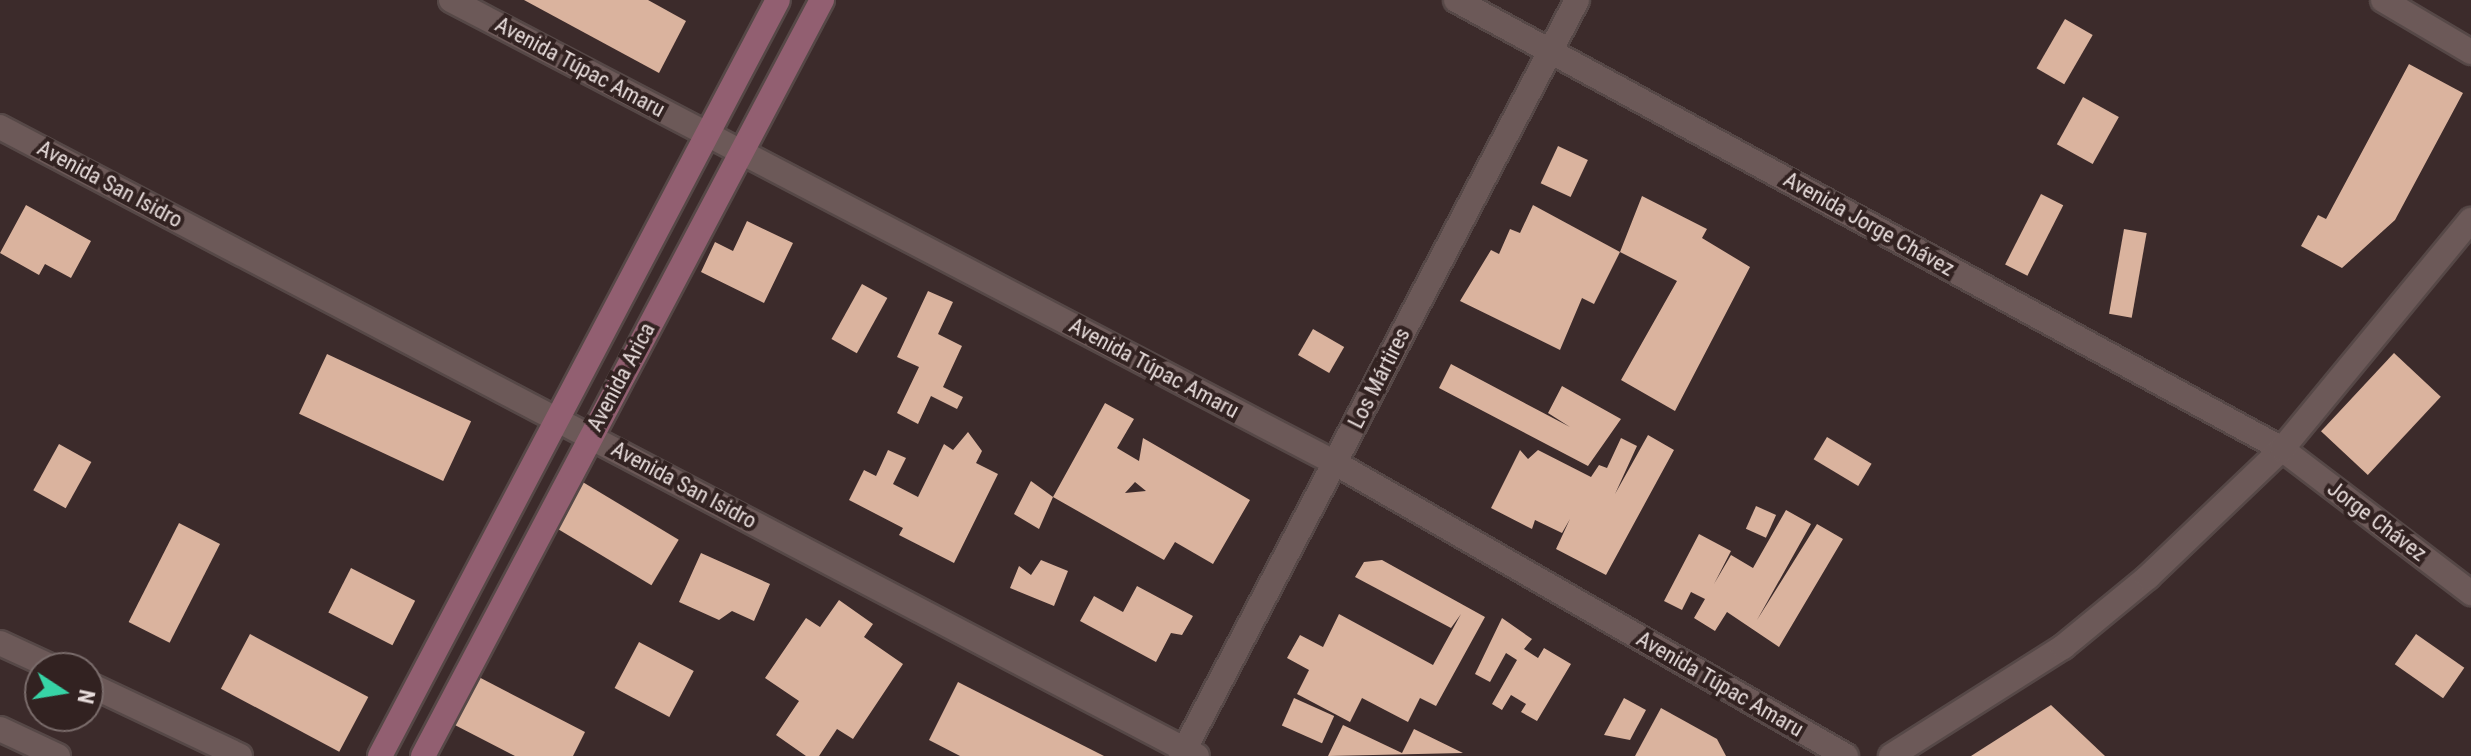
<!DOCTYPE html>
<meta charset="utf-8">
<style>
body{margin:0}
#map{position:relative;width:2471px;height:756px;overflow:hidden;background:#3c2b2b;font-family:"Roboto Condensed",sans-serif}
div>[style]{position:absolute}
.building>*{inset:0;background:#dab39e;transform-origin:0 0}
.roads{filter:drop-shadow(2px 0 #564847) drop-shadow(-2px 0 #564847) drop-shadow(0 2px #564847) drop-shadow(0 -2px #564847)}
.street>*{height:24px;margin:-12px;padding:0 12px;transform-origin:12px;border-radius:12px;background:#6c5958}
.secondary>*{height:24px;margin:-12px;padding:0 12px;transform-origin:12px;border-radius:12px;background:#925f71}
span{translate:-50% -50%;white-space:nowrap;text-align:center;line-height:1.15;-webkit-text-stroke:8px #322221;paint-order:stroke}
.street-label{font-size:22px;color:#e7dcdb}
.north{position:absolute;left:24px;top:652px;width:80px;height:80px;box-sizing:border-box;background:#322221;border:2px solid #7a6c6b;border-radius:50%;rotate:102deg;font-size:22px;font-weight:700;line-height:32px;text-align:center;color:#e7dcdb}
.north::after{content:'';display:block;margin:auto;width:28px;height:36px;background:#37d4a6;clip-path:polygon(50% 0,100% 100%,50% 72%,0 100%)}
</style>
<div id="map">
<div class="building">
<i style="clip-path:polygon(524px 0,648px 0,686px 21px,659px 73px)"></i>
<i style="left:2065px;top:19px;width:32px;height:57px;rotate:30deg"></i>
<i style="clip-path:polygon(2409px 64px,2463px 93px,2395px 220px,2342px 268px,2301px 246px,2318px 215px,2326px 219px)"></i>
<i style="left:2083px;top:97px;width:41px;height:54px;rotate:29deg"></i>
<i style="left:1558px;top:146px;width:33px;height:41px;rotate:25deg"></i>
<i style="left:2041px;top:194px;width:25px;height:79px;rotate:27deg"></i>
<i style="clip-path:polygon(1642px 196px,1707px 229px,1702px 238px,1750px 267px,1675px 411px,1621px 380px,1677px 281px,1620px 252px)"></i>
<i style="clip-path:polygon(26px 205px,91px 241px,71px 278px,45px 264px,39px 275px,0 253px)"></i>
<i style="clip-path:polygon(1533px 205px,1620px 252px,1594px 304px,1582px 298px,1560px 350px,1460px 301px,1491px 250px,1499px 254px,1510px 229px,1520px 233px)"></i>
<i style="clip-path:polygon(747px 221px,793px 243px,764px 303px,701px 272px,715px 242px,733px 251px)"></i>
<i style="left:2124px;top:229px;width:23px;height:86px;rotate:10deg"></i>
<i style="left:862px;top:284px;width:29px;height:63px;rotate:29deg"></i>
<i style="clip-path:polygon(928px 291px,953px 302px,938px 334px,962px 346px,943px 387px,963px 397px,957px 409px,931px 396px,918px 424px,897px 413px,919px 367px,897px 357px)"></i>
<i style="left:1313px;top:329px;width:36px;height:30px;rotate:30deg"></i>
<i style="left:2394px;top:353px;width:64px;height:107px;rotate:43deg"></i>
<i style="left:327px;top:354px;width:159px;height:66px;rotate:25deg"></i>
<i style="clip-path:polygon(1451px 364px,1570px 427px,1548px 413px,1562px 386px,1621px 419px,1588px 466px,1439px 388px)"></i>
<i style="clip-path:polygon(evenodd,1105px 403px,1134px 419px,1117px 448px,1139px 461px,1143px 438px,1250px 500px,1213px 564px,1175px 542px,1164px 560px,1053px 497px,1039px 529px,1014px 514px,1031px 481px,1053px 497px,1105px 403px,1135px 482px,1146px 491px,1125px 493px,1135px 482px)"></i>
<i style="clip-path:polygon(968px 432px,982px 451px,976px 463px,998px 474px,954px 563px,899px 535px,903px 528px,849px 500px,864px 470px,876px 476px,888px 450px,906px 458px,893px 484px,918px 497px,944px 444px,953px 450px)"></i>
<i style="clip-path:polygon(1648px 435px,1674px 450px,1606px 575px,1556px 549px,1570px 519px,1562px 533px,1535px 520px,1532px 529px,1491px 508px,1520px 450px,1528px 459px,1538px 450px,1591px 477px,1599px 465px,1607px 468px,1621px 438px,1637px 446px,1615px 494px)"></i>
<i style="left:1827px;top:437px;width:52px;height:26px;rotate:31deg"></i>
<i style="left:59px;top:444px;width:37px;height:53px;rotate:29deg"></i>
<i style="left:581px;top:481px;width:114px;height:53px;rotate:31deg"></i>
<i style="left:1756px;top:506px;width:22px;height:25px;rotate:24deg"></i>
<i style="clip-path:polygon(1786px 510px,1811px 524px,1757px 620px,1817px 524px,1843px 539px,1779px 647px,1727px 612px,1715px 631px,1694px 618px,1705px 599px,1691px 592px,1682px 610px,1664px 601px,1699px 534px,1731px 551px,1714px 584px,1731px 555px,1753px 568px)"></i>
<i style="left:179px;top:523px;width:46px;height:111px;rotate:27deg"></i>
<i style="clip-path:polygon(701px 553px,770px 584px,754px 621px,732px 611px,719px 620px,679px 602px)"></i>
<i style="clip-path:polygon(1041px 560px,1068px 571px,1054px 606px,1010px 588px,1019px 566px,1031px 575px)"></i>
<i style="clip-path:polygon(1382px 560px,1485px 617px,1436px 706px,1420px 698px,1408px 722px,1362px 698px,1350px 722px,1297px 694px,1309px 670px,1287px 658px,1300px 635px,1323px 647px,1339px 614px,1433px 665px,1461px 614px,1451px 628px,1355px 577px,1364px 562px)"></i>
<i style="left:351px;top:568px;width:72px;height:50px;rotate:27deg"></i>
<i style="clip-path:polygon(1137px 586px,1193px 616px,1182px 635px,1171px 633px,1156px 662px,1080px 621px,1094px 596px,1123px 612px)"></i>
<i style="clip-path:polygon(839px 600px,873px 624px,864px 637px,903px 664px,853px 739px,837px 729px,819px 756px,806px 756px,776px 735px,799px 701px,765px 678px,806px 618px,820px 627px)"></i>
<i style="clip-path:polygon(1502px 618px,1532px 639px,1524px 649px,1538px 658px,1544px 648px,1571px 664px,1537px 721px,1521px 712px,1526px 704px,1511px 695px,1502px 710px,1492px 704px,1517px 660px,1506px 653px,1490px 682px,1475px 674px)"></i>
<i style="left:250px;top:634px;width:134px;height:62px;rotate:28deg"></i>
<i style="left:2416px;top:634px;width:59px;height:37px;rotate:35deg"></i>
<i style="left:639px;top:642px;width:62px;height:52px;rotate:28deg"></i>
<i style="clip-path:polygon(473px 674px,585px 732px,573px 756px,515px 756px,449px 722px)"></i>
<i style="clip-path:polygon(958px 682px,1104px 756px,960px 756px,929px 740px)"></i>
<i style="left:1294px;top:698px;width:44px;height:30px;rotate:24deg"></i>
<i style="clip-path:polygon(1624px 698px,1646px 710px,1630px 740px,1604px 735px)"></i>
<i style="clip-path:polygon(2051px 705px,2105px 756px,1971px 756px)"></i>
<i style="clip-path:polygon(1661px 708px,1717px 739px,1726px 756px,1635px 756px)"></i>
<i style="clip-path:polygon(1343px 725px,1402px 753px,1414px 729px,1463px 753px,1328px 756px)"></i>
</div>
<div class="roads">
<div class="street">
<i style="left:451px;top:0;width:998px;rotate:27.64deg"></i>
<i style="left:1335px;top:463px;width:589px;rotate:29.83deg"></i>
<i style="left:1456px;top:0;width:940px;rotate:28.53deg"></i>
<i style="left:2282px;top:449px;width:238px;rotate:37.3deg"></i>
<i style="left:2383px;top:0;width:102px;rotate:30.6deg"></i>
<i style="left:0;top:127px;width:1352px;rotate:27.72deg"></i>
<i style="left:0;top:643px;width:60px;rotate:24.8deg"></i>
<i style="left:88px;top:684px;width:168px;rotate:25.3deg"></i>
<i style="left:0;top:729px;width:64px;rotate:25deg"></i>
<i style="left:1181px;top:756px;width:853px;rotate:-62.35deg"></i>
<i style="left:1891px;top:756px;width:204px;rotate:-32.4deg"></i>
<i style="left:2063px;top:647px;width:110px;rotate:-39.5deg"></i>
<i style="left:2148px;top:577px;width:185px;rotate:-43.7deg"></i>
<i style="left:2282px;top:449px;width:297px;rotate:-50.5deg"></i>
</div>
<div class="secondary">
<i style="left:380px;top:756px;width:854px;rotate:-62.24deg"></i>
<i style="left:423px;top:756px;width:855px;rotate:-62.18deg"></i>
</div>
</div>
<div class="street-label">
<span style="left:580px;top:67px;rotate:28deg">Avenida Túpac Amaru</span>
<span style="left:110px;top:184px;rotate:28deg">Avenida San Isidro</span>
<span style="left:1869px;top:224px;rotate:29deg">Avenida Jorge Chávez</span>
<span style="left:1154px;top:368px;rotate:28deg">Avenida Túpac Amaru</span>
<span style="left:621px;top:377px;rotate:-62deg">Avenida Arica</span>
<span style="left:1379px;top:378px;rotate:-63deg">Los Mártires</span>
<span style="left:684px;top:485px;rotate:28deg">Avenida San Isidro</span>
<span style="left:2377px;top:521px;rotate:37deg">Jorge Chávez</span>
<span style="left:1720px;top:684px;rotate:30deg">Avenida Túpac Amaru</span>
</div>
<div class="north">N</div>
</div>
